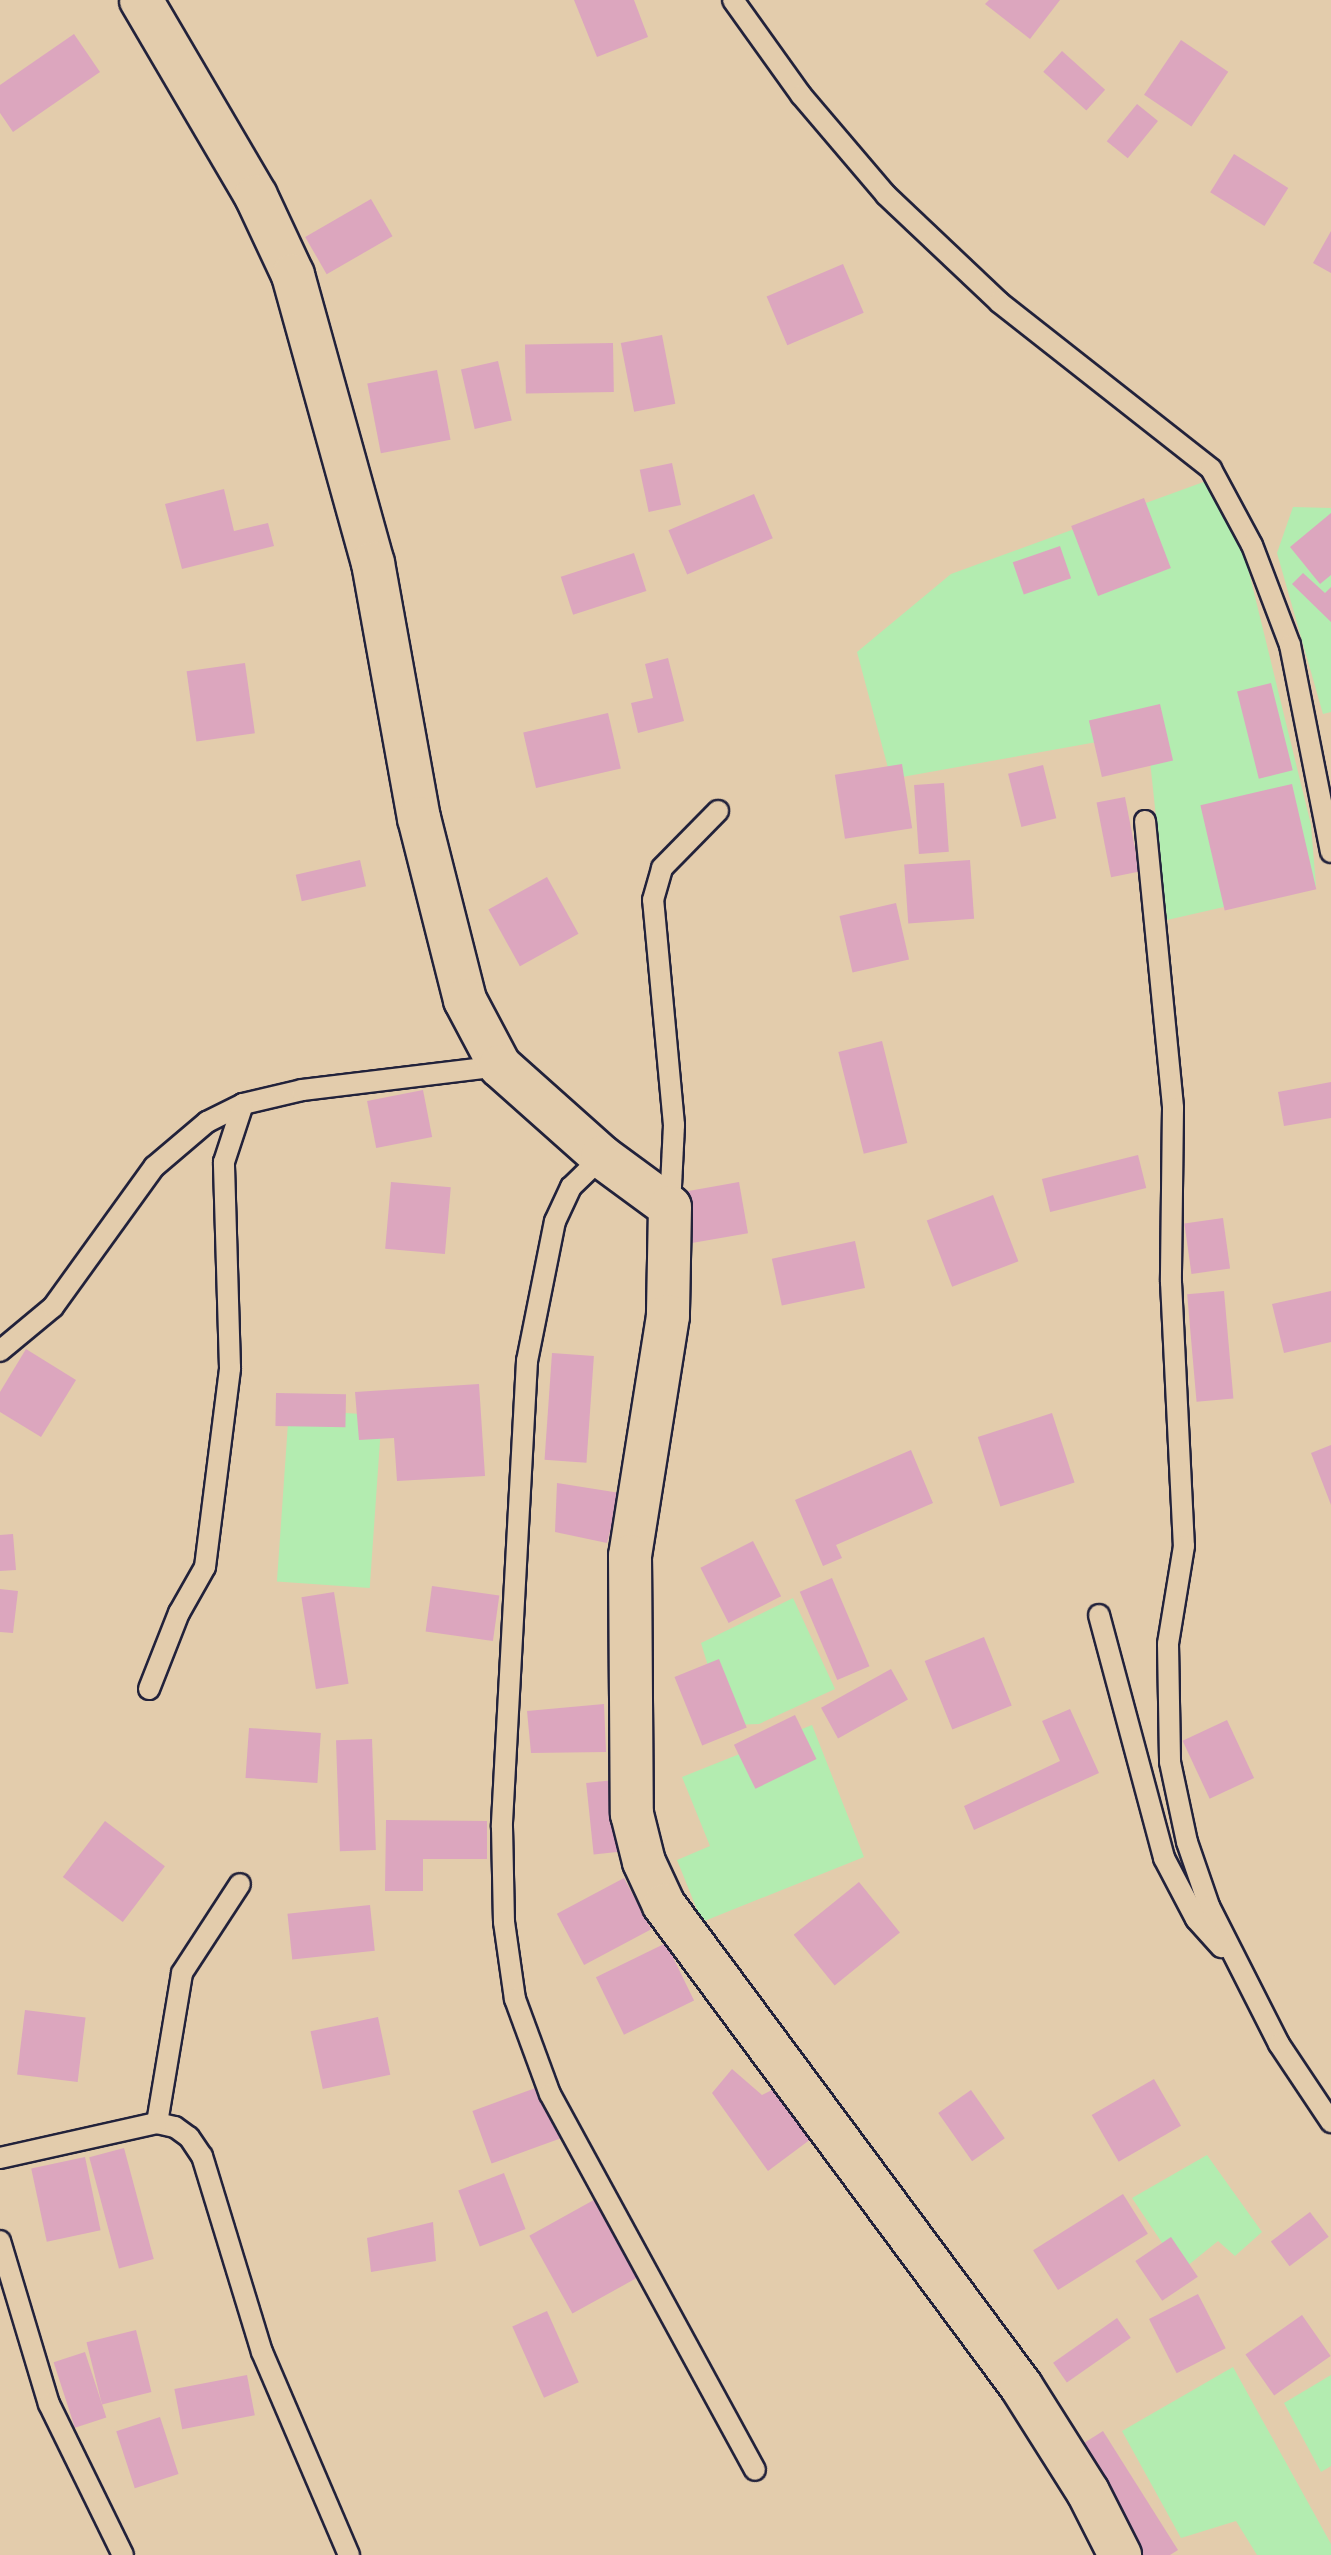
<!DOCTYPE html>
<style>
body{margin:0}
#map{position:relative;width:1331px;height:2555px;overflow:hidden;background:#e3ccac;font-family:Mynerve,sans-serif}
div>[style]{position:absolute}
.green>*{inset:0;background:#b3ecb0;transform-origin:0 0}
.building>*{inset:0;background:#dca6be;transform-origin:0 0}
.roads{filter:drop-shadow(2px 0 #22223b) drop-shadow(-2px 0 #22223b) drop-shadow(0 2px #22223b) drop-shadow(0 -2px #22223b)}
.lane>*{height:20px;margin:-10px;padding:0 10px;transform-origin:10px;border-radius:10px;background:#e3ccac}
.street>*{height:42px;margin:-21px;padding:0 21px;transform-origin:21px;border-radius:21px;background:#e3ccac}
span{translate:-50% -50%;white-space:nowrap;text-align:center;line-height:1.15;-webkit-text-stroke:8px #e3ccac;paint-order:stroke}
</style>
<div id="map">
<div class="green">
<i style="clip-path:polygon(1209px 480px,1245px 556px,1311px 825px,1316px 886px,1167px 920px,1147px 733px,891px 779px,857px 652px,951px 574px)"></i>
<i style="clip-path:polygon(1293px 507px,1331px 508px,1331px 712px,1323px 714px,1277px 553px)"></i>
<i style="left:289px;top:1409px;width:93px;height:173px;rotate:4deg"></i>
<i style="clip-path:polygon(793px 1598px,835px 1689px,759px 1724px,726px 1725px,701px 1643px)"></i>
<i style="clip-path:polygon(812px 1725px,864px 1857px,702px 1922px,677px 1860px,710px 1846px,682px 1777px)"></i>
<i style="clip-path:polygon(1207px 2155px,1262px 2232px,1235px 2256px,1218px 2241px,1181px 2271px,1132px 2198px)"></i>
<i style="clip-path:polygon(1233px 2367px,1331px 2544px,1331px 2555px,1257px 2555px,1236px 2521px,1181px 2538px,1122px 2431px)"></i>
<i style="clip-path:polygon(1331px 2375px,1331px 2466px,1321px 2472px,1284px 2403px)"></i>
</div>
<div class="building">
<i style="clip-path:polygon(574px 0,634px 0,648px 37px,597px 57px)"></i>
<i style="clip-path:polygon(989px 0,1060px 0,1030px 39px,985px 4px)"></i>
<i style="clip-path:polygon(74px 34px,100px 72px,13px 132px,0 113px,0 85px)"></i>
<i style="left:1181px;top:40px;width:57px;height:66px;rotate:34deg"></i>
<i style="left:1062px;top:51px;width:58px;height:28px;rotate:42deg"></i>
<i style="left:1137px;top:104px;width:27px;height:48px;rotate:39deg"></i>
<i style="left:1234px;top:154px;width:64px;height:45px;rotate:32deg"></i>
<i style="left:371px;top:199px;width:43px;height:76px;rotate:60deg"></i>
<i style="clip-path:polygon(1331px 231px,1331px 273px,1313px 263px)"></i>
<i style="left:843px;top:264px;width:53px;height:83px;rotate:67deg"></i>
<i style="left:662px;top:335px;width:70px;height:42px;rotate:79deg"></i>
<i style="left:613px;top:343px;width:49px;height:88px;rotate:89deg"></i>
<i style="left:498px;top:361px;width:61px;height:38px;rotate:77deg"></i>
<i style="left:437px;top:370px;width:71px;height:71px;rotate:79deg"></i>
<i style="left:672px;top:463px;width:43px;height:33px;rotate:78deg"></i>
<i style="clip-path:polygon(224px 489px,234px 531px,268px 523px,274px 546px,182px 569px,165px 504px)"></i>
<i style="left:754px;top:494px;width:48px;height:93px;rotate:67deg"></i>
<i style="left:1144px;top:498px;width:75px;height:78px;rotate:69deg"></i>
<i style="clip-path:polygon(1331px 513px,1331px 575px,1320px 584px,1290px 547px)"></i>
<i style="left:1060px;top:546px;width:34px;height:50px;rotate:71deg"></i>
<i style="left:634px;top:553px;width:40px;height:77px;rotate:72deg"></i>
<i style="clip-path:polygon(1303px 573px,1325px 593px,1331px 587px,1331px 622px,1292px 584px)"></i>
<i style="clip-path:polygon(668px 658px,684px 721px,638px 733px,631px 703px,653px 698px,645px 664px)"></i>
<i style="left:245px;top:663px;width:71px;height:59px;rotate:82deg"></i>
<i style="left:1271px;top:683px;width:90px;height:35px;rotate:76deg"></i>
<i style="left:1160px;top:704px;width:58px;height:73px;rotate:77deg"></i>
<i style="left:608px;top:713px;width:57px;height:87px;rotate:77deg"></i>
<i style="left:902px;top:764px;width:65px;height:68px;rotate:81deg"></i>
<i style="left:1043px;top:765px;width:55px;height:36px;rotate:76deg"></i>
<i style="left:944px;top:783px;width:69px;height:30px;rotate:86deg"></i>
<i style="left:1292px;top:784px;width:108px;height:94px;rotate:77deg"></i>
<i style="left:1125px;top:797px;width:76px;height:29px;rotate:79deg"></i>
<i style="left:360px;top:860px;width:27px;height:66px;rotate:77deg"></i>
<i style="left:970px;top:860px;width:59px;height:66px;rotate:86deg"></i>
<i style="left:547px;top:877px;width:65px;height:67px;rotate:61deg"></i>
<i style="left:896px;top:903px;width:58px;height:58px;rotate:77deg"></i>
<i style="left:882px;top:1041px;width:105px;height:45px;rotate:76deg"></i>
<i style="clip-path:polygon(1331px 1082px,1331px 1118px,1284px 1126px,1278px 1092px)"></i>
<i style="left:423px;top:1090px;width:48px;height:57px;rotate:79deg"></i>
<i style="left:1138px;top:1155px;width:34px;height:99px;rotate:76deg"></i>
<i style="left:391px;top:1182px;width:60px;height:67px;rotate:5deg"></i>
<i style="left:739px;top:1182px;width:52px;height:57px;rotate:80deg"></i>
<i style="left:993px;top:1195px;width:71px;height:71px;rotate:69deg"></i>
<i style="left:1223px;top:1218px;width:51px;height:39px;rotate:82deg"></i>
<i style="left:855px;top:1241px;width:48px;height:85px;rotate:78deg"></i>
<i style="left:1224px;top:1291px;width:108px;height:37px;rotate:85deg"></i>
<i style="clip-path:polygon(1331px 1291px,1331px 1342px,1284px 1353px,1272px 1304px)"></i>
<i style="clip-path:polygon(26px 1349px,76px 1380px,41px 1437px,0 1412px,0 1392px)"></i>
<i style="left:552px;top:1353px;width:42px;height:107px;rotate:4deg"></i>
<i style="clip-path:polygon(479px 1384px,485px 1476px,397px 1481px,394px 1438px,359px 1440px,355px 1392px)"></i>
<i style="left:276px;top:1393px;width:70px;height:33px;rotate:1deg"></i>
<i style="left:1052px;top:1413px;width:73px;height:78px;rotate:72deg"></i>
<i style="clip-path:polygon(1331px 1445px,1331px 1505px,1311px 1453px)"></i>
<i style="clip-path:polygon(911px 1450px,933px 1503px,836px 1545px,842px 1558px,823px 1566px,795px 1500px)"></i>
<i style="clip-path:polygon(557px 1483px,620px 1493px,607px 1543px,555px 1532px)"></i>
<i style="clip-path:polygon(13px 1534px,16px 1570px,0 1571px,0 1535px)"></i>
<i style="left:753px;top:1541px;width:62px;height:59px;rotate:63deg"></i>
<i style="left:832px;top:1578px;width:96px;height:35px;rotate:67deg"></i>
<i style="left:432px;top:1586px;width:68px;height:46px;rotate:8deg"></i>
<i style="clip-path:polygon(0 1589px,18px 1591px,13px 1633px,0 1632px)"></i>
<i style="left:334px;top:1592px;width:93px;height:33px;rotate:81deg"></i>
<i style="left:984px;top:1637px;width:74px;height:64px;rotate:68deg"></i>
<i style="left:719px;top:1659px;width:74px;height:48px;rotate:68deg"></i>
<i style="left:891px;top:1669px;width:35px;height:80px;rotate:61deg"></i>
<i style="clip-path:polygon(604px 1704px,606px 1752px,531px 1753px,527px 1711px)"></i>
<i style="clip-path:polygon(1070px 1709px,1099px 1773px,974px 1830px,964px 1806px,1060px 1761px,1042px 1721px)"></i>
<i style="left:795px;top:1715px;width:49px;height:68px;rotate:64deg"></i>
<i style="left:1227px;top:1720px;width:64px;height:49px;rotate:65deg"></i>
<i style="left:249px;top:1728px;width:72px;height:50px;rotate:4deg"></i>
<i style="left:372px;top:1739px;width:111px;height:36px;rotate:88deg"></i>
<i style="left:614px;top:1780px;width:72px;height:28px;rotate:84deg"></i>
<i style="clip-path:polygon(386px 1820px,487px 1821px,487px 1859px,423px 1859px,423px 1891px,385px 1891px)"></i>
<i style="left:105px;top:1821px;width:75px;height:70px;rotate:37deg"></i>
<i style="left:624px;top:1878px;width:58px;height:76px;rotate:62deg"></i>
<i style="left:859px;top:1882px;width:65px;height:84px;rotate:51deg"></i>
<i style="left:370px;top:1905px;width:46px;height:83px;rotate:84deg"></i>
<i style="left:666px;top:1943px;width:64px;height:78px;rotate:64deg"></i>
<i style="left:25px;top:2010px;width:61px;height:65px;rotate:7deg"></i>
<i style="left:378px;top:2017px;width:59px;height:69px;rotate:78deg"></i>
<i style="clip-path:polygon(732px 2069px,762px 2095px,780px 2086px,815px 2136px,768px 2171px,712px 2093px)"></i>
<i style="left:1154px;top:2079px;width:54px;height:72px;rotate:60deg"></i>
<i style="left:541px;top:2086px;width:56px;height:73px;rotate:70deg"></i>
<i style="left:971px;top:2090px;width:59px;height:40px;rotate:55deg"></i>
<i style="left:124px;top:2148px;width:115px;height:36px;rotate:75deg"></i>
<i style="left:85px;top:2157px;width:75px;height:55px;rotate:78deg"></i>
<i style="left:504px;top:2173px;width:60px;height:49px;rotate:69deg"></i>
<i style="left:1123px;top:2194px;width:47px;height:106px;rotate:58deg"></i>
<i style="left:601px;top:2196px;width:89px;height:82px;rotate:61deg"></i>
<i style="left:1310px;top:2212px;width:31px;height:49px;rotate:53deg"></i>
<i style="clip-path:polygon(433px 2222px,436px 2261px,371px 2272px,367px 2238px)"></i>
<i style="left:1171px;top:2237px;width:48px;height:43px;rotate:56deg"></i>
<i style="left:1198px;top:2294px;width:61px;height:55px;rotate:63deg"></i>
<i style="left:547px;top:2311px;width:78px;height:38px;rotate:66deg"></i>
<i style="left:1302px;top:2315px;width:50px;height:69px;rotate:55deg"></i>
<i style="left:1117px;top:2318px;width:24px;height:78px;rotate:55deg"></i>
<i style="left:136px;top:2330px;width:64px;height:51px;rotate:76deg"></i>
<i style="left:85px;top:2352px;width:69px;height:33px;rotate:72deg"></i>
<i style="left:247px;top:2375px;width:41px;height:74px;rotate:79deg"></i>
<i style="left:160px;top:2417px;width:60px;height:46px;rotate:72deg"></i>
<i style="clip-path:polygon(1103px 2431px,1178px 2550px,1170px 2555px,1139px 2555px,1073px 2450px)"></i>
</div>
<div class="roads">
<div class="lane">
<i style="left:733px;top:0;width:117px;rotate:54.4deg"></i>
<i style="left:801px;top:95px;width:131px;rotate:49.6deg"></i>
<i style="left:886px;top:195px;width:156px;rotate:43.4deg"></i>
<i style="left:999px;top:302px;width:270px;rotate:38.2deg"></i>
<i style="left:1211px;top:469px;width:86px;rotate:61.7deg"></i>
<i style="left:1252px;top:545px;width:107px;rotate:69.2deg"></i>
<i style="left:1290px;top:645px;width:211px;rotate:78.8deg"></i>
<i style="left:1145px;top:821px;width:288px;rotate:84.4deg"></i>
<i style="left:1173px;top:1108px;width:174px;rotate:90.7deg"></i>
<i style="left:1171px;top:1282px;width:264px;rotate:87.2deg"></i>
<i style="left:1184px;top:1546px;width:99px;rotate:99.3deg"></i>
<i style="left:1168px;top:1644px;width:118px;rotate:89deg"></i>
<i style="left:1170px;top:1762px;width:82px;rotate:78deg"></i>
<i style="left:1187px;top:1842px;width:68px;rotate:71deg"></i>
<i style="left:1209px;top:1906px;width:155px;rotate:63.1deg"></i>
<i style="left:1279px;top:2044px;width:94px;rotate:56.3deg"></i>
<i style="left:602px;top:1157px;width:43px;rotate:135.9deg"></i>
<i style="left:571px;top:1187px;width:38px;rotate:115deg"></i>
<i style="left:555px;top:1221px;width:143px;rotate:101.3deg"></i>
<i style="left:527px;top:1361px;width:467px;rotate:93.1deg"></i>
<i style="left:502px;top:1827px;width:95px;rotate:88.8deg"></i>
<i style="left:504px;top:1922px;width:78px;rotate:81.9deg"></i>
<i style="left:515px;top:1999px;width:101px;rotate:69.8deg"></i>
<i style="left:550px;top:2094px;width:428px;rotate:61.4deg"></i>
<i style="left:670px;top:1207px;width:82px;rotate:-87.2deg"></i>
<i style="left:674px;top:1125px;width:226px;rotate:-95.3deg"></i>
<i style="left:653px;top:900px;width:33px;rotate:-74deg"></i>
<i style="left:662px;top:868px;width:80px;rotate:-45.5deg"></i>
<i style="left:0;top:1351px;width:69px;rotate:-39.7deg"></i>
<i style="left:53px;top:1307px;width:173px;rotate:-54.2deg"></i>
<i style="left:154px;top:1167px;width:70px;rotate:-40.3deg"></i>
<i style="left:207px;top:1122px;width:40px;rotate:-26.6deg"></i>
<i style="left:243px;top:1104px;width:61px;rotate:-13.3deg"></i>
<i style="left:302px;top:1090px;width:199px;rotate:-6.9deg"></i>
<i style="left:1099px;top:1615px;width:252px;rotate:75deg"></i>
<i style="left:1164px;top:1858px;width:69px;rotate:62.3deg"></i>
<i style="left:1196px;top:1919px;width:38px;rotate:48deg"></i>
<i style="left:149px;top:1689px;width:82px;rotate:-68.5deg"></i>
<i style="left:179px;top:1613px;width:53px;rotate:-60.5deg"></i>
<i style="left:205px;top:1567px;width:201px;rotate:-82.8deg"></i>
<i style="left:230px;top:1368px;width:206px;rotate:-91.7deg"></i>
<i style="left:224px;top:1162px;width:61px;rotate:-71.9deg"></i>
<i style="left:157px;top:2123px;width:152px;rotate:-80.5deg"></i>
<i style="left:182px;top:1973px;width:106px;rotate:-56.9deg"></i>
<i style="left:0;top:2158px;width:161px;rotate:-12.6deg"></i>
<i style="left:157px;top:2123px;width:18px;rotate:13deg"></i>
<i style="left:175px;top:2127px;width:17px;rotate:36deg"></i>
<i style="left:189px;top:2137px;width:23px;rotate:56deg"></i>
<i style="left:202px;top:2156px;width:205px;rotate:73deg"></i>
<i style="left:262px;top:2352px;width:221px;rotate:66.8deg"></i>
<i style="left:0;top:2241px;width:170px;rotate:73.3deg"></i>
<i style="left:49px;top:2404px;width:168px;rotate:63.9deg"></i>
</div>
<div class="street">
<i style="left:141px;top:0;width:227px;rotate:59.6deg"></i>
<i style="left:256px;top:196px;width:87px;rotate:64.9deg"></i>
<i style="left:293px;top:275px;width:299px;rotate:74.5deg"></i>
<i style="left:373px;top:563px;width:259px;rotate:79.8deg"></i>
<i style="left:419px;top:818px;width:188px;rotate:75.8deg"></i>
<i style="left:465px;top:1000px;width:75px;rotate:62.1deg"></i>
<i style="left:500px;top:1066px;width:137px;rotate:41.7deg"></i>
<i style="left:602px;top:1157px;width:84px;rotate:36.3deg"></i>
<i style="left:670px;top:1207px;width:109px;rotate:91.1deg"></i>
<i style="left:668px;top:1316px;width:243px;rotate:99deg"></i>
<i style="left:630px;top:1556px;width:258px;rotate:89.6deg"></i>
<i style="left:632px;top:1814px;width:49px;rotate:76deg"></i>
<i style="left:644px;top:1862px;width:47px;rotate:65.1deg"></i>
<i style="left:664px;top:1905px;width:599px;rotate:53.42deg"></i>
<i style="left:1021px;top:2386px;width:125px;rotate:57.7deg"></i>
<i style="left:1088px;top:2492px;width:71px;rotate:63.1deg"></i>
</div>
</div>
</div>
